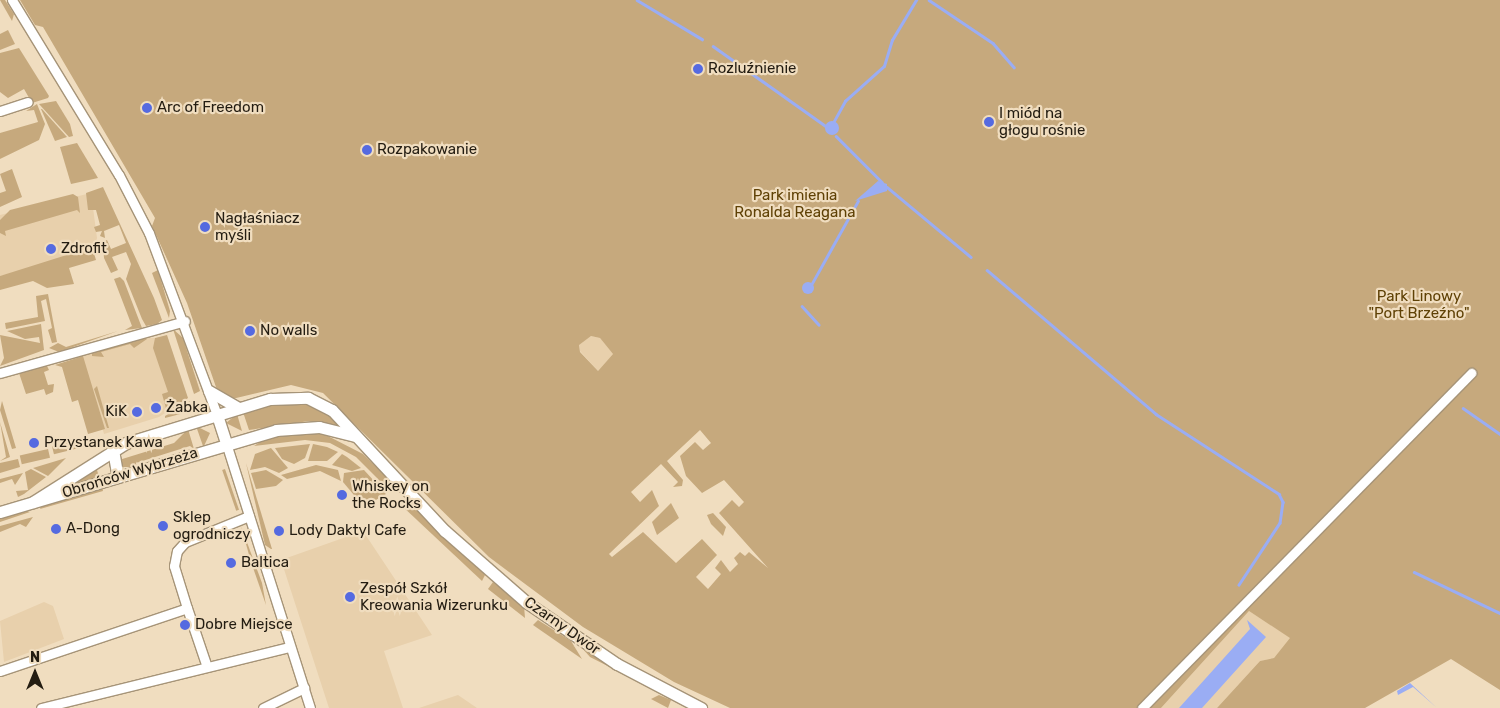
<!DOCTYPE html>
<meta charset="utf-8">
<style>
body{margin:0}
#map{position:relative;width:1500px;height:708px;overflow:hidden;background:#f0ddbf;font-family:Rubik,sans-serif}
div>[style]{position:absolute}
.built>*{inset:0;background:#e8d0ac}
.green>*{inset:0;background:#c6a97d;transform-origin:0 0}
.water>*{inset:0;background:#9aadf4}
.round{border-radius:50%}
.stream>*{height:2.5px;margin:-1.25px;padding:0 1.25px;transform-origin:1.25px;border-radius:1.25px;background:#9aadf4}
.roads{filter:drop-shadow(1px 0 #a69478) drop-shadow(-1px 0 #a69478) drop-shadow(0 1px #a69478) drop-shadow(0 -1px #a69478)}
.minor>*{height:9px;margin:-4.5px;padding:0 4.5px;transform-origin:4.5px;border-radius:4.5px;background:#fff}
.major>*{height:11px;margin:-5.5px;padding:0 5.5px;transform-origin:5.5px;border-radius:5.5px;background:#fff}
.dots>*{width:14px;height:14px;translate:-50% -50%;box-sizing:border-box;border:2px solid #f0ddbf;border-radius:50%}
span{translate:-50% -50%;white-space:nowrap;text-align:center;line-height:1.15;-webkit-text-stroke:4.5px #f0ddbf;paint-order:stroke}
.poi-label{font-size:15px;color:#241d12}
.left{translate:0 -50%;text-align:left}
.right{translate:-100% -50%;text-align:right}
.park-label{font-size:15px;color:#5f4105}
.street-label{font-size:15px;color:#241d12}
.north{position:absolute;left:10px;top:648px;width:50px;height:50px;-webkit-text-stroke:4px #f0ddbf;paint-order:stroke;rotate:0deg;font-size:14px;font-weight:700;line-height:20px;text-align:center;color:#241d12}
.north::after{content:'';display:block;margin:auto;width:18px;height:22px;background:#241d12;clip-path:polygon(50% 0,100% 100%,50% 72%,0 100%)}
</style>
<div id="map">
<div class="built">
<i style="clip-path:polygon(91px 193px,97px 238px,92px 258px,0 276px,0 215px)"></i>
<i style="clip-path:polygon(591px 336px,600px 338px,613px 354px,598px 371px,580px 351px,579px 344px)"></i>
<i style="clip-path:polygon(139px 338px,155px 338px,176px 406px,159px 417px,104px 434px,82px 355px)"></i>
<i style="clip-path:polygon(363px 531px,432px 635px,384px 651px,403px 708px,329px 708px,281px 560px)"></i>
<i style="clip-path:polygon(44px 602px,53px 606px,64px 639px,4px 662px,0 621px)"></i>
<i style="clip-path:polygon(1249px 611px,1291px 638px,1274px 658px,1260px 661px,1217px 708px,1161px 708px)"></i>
<i style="clip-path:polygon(458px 695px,477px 708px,419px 708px)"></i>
</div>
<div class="green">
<i style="clip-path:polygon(0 0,5px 0,14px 14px,12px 21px)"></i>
<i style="clip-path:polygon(evenodd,20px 0,1500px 0,1500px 690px,1451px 659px,1365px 708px,1217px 708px,1260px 661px,1274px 658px,1290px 638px,1249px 611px,1161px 708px,730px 708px,674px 682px,583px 627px,489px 557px,323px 393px,291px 385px,232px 399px,217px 390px,187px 303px,152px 226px,155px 218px,43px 27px,35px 25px,20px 0,591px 336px,600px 338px,613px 354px,598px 371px,580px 352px,579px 345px,591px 336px,20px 0,700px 430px,711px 443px,703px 450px,695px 442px,680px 456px,686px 476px,702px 493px,724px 480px,744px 502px,739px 507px,732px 500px,719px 513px,768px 568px,749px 552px,745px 556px,740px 552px,734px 558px,738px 564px,730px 572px,721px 560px,715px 568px,721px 574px,708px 589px,696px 577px,717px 555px,702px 539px,676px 563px,643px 532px,612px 557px,609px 554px,659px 506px,652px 490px,640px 502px,631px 492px,661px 464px,678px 482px,673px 487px,682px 486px,683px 480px,667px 461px,700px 430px)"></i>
<i style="clip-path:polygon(8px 30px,15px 44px,0 50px,0 34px)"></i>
<i style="clip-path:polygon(19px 48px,49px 96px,48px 98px,32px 103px,24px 89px,8px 98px,0 92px,0 53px)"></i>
<i style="clip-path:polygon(56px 101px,70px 124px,73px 136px,69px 137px,39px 104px)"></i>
<i style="clip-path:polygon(37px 104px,45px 124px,39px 140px,0 159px,0 133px,38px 122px,34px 110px,26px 111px)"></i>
<i style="clip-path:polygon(41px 109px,42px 109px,67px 137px,55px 141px)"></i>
<i style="clip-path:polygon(77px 143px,98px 178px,71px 184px,60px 147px)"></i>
<i style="clip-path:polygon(12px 169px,22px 197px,0 207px,0 193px,6px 191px,0 174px)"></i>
<i style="clip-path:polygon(103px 187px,154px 298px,162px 320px,157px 324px,146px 326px,142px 319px,126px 279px,131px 264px,126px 252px,112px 257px,118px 270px,111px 273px,104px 258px,103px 242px,107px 240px,111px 249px,126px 243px,119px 225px,104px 231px,105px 238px,100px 236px,102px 231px,96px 232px,94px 227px,100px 225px,96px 210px,88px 210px,86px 193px)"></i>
<i style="clip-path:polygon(73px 194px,78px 197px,80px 213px,77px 210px,5px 231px,6px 236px,0 233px,0 220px,10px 210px)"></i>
<i style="clip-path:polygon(92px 247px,96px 260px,69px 268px,74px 284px,47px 288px,33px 281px,0 290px,0 276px)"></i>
<i style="clip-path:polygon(158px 270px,170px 311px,169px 318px,152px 273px)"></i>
<i style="clip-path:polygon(120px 277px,124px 281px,142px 328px,125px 330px,132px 326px,114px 279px)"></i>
<i style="clip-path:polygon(48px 294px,57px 342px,52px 343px,48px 330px,52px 328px,46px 299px,41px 301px,45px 321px,6px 329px,5px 323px,38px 317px,36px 296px)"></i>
<i style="clip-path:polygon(41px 324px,44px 350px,0 366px,4px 358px,0 335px,40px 343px,39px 337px,25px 339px,7px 331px)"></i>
<i style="clip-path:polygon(173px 329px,183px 338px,200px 391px,194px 394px)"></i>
<i style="clip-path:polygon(118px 331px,59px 352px,49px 348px,58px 343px,66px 347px)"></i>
<i style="clip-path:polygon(167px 335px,188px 398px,167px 412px,162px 394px,168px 392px,153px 348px,155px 338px)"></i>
<i style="clip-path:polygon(139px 338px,147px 339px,134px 348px,130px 344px,101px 352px,104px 357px,92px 356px,92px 352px)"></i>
<i style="clip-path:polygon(83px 356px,105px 429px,88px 434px,78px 400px,72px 402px,62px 367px,55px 365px)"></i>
<i style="clip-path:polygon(47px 366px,49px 370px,44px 372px,48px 385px,54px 384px,53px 392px,46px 395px,44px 389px,26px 394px,19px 373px)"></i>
<i style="clip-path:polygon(97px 386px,109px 428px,107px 428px,94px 389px)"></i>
<i style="clip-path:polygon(2px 401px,16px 448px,12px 449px,0 410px)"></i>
<i style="clip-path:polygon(190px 401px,184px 413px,165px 418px,165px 416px)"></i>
<i style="clip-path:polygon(282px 402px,307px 403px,326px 412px,340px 426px,309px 421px,249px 430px,243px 412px)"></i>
<i style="clip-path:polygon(237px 414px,242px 431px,226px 423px)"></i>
<i style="clip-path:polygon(0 422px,10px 457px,0 461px,6px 457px)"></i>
<i style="clip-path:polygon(196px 426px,210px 433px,204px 446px,203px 446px)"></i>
<i style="clip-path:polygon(188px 429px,194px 449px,190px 446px,136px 463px,137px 467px,121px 467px,119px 460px,174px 443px)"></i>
<i style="clip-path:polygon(320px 432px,363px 454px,393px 483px,392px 493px,356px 457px,330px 443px,305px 440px,254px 446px,269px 436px)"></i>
<i style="left:86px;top:438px;width:8px;height:35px;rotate:76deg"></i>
<i style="clip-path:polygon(310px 444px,305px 458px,294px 464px,282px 459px,275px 448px)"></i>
<i style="clip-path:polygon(313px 444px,327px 447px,338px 452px,327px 461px,308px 461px)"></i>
<i style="clip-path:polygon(271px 448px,288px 468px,279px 473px,265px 467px,250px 470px,255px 454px)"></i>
<i style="left:48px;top:449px;width:9px;height:29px;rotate:77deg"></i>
<i style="clip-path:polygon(342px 454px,347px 457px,361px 468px,352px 471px,332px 465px)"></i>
<i style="clip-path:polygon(66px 458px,48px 476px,33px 468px)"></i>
<i style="clip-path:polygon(18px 459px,20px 467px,0 473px,0 463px)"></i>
<i style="clip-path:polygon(95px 463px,99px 477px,61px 489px)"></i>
<i style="clip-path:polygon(246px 463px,272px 549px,271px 549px,265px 545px)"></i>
<i style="clip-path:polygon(316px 465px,338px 470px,341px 481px,320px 471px,287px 479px,281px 475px)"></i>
<i style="clip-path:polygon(31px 469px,46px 477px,24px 494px,18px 497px,16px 491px,28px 490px,25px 472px)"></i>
<i style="left:225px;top:469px;width:43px;height:3px;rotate:71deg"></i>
<i style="clip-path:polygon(266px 470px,283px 480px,276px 486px,256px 489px,251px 473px)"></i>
<i style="clip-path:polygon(364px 470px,386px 494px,364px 507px,343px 482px,344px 473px)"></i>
<i style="clip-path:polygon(23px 473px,15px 485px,12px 479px,0 483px,0 479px)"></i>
<i style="clip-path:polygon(102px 487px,103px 491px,40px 509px,42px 505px)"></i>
<i style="clip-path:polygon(671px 503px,679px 518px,657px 535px,652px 522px)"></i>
<i style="clip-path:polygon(401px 505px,417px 510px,485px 575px,482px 581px)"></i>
<i style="clip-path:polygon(24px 510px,30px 512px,0 522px,0 518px)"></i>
<i style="clip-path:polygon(713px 513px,726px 527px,723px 536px,711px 524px,707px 515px)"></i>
<i style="clip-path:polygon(33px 517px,26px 527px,20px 524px,0 532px,0 526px)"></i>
<i style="clip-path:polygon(241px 526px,262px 583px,266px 605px,251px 562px)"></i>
<i style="clip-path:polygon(493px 582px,524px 606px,525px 618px,488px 589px)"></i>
<i style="clip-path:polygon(538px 620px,571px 641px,582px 659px,533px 625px)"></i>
<i style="clip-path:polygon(582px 648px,606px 663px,635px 680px,590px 657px)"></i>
<i style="clip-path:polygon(659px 695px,671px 700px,668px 708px,651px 699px)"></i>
</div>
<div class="water">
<i class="round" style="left:825px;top:121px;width:14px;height:14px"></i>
<i style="clip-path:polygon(878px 181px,887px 184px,887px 191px,855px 201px)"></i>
<i class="round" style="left:802px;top:282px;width:12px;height:12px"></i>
<i style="clip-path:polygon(1247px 620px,1266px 637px,1202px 708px,1179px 708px,1250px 629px)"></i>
<i style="clip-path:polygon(1410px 683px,1437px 708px,1413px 687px,1398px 695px,1397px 691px)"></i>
</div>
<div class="stream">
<i style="left:637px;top:0;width:76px;rotate:31deg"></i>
<i style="left:929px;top:0;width:77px;rotate:33.9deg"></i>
<i style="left:993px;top:43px;width:32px;rotate:49deg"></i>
<i style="left:713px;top:46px;width:140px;rotate:35.4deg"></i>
<i style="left:834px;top:121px;width:23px;rotate:-61deg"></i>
<i style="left:845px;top:101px;width:52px;rotate:-41.9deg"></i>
<i style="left:884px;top:66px;width:27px;rotate:-73deg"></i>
<i style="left:892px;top:40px;width:47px;rotate:-59deg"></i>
<i style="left:836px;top:136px;width:65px;rotate:45deg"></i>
<i style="left:887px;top:187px;width:109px;rotate:39.8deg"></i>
<i style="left:987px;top:270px;width:222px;rotate:40.4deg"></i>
<i style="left:1156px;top:414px;width:147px;rotate:33deg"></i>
<i style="left:1279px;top:494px;width:9px;rotate:63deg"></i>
<i style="left:1283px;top:502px;width:21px;rotate:98deg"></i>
<i style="left:1280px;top:523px;width:74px;rotate:123.5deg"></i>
<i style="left:811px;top:285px;width:96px;rotate:-60.8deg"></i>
<i style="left:802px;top:306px;width:25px;rotate:48deg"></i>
<i style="left:1463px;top:408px;width:45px;rotate:35.1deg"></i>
<i style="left:1414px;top:572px;width:95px;rotate:25.5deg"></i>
</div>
<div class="roads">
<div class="minor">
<i style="left:12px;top:0;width:205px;rotate:58.6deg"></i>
<i style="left:119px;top:175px;width:65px;rotate:62.7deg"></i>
<i style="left:149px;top:233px;width:194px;rotate:69.5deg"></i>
<i style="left:0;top:111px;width:29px;rotate:-18deg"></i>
<i style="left:0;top:373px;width:192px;rotate:-15.7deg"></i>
<i style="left:226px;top:443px;width:278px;rotate:72.4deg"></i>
<i style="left:187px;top:608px;width:62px;rotate:71.3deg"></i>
<i style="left:0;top:671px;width:197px;rotate:-18.6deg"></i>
<i style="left:187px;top:608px;width:44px;rotate:-107.2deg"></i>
<i style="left:174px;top:566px;width:15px;rotate:-79deg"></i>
<i style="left:177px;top:551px;width:12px;rotate:-48deg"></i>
<i style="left:185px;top:542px;width:69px;rotate:-22.1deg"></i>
<i style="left:41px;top:708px;width:256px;rotate:-13.8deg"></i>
<i style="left:263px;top:708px;width:46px;rotate:-26deg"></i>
<i style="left:1142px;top:708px;width:470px;rotate:-45.5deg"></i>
</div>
<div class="major">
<i style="left:209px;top:391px;width:34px;rotate:30deg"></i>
<i style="left:217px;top:415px;width:29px;rotate:72deg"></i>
<i style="left:113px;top:450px;width:27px;rotate:80deg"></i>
<i style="left:33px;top:502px;width:110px;rotate:-32.4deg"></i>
<i style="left:126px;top:443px;width:151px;rotate:-17deg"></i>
<i style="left:270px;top:399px;width:38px;rotate:-2deg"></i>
<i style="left:308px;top:398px;width:27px;rotate:27deg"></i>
<i style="left:332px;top:410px;width:166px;rotate:47deg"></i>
<i style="left:445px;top:531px;width:108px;rotate:41.2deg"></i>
<i style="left:526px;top:602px;width:110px;rotate:34.3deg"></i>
<i style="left:617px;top:664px;width:95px;rotate:27.6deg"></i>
<i style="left:0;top:512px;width:288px;rotate:-16.5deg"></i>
<i style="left:276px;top:430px;width:43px;rotate:-4deg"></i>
<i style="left:319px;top:427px;width:37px;rotate:14deg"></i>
</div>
</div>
<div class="dots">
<i style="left:698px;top:69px;background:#556ae0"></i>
<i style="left:147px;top:108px;background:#556ae0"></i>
<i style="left:989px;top:122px;background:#556ae0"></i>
<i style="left:367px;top:150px;background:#556ae0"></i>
<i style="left:205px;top:227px;background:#556ae0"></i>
<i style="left:51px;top:249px;background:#556ae0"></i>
<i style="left:250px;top:331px;background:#556ae0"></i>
<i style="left:156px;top:408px;background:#556ae0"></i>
<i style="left:137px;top:412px;background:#556ae0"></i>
<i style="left:34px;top:443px;background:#556ae0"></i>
<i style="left:342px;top:495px;background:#556ae0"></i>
<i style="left:163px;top:526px;background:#556ae0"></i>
<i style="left:56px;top:529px;background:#556ae0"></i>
<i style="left:279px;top:531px;background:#556ae0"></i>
<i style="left:231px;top:563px;background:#556ae0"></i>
<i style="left:350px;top:597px;background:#556ae0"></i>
<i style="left:185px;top:625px;background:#556ae0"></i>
</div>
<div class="poi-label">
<span class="left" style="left:708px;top:69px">Rozluźnienie</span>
<span class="left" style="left:157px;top:108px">Arc of Freedom</span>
<span class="left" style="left:999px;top:122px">I miód na<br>głogu rośnie</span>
<span class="left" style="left:377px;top:150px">Rozpakowanie</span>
<span class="left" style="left:215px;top:227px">Nagłaśniacz<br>myśli</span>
<span class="left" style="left:61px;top:249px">Zdrofit</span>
<span class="left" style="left:260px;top:331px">No walls</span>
<span class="left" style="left:166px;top:408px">Żabka</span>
<span class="right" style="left:127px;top:412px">KiK</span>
<span class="left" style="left:44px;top:443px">Przystanek Kawa</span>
<span class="left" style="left:352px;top:495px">Whiskey on<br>the Rocks</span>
<span class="left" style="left:173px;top:526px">Sklep<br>ogrodniczy</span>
<span class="left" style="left:66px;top:529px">A-Dong</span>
<span class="left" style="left:289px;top:531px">Lody Daktyl Cafe</span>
<span class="left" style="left:241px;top:563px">Baltica</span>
<span class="left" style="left:360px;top:597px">Zespół Szkół<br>Kreowania Wizerunku</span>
<span class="left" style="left:195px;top:625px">Dobre Miejsce</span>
</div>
<div class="park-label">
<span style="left:795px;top:204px">Park imienia<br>Ronalda Reagana</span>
<span style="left:1419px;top:305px">Park Linowy<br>"Port Brzeźno"</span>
</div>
<div class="street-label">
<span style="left:130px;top:473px;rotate:-17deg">Obrońców Wybrzeża</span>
<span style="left:562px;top:626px;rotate:35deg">Czarny Dwór</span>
</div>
<div class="north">N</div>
</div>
